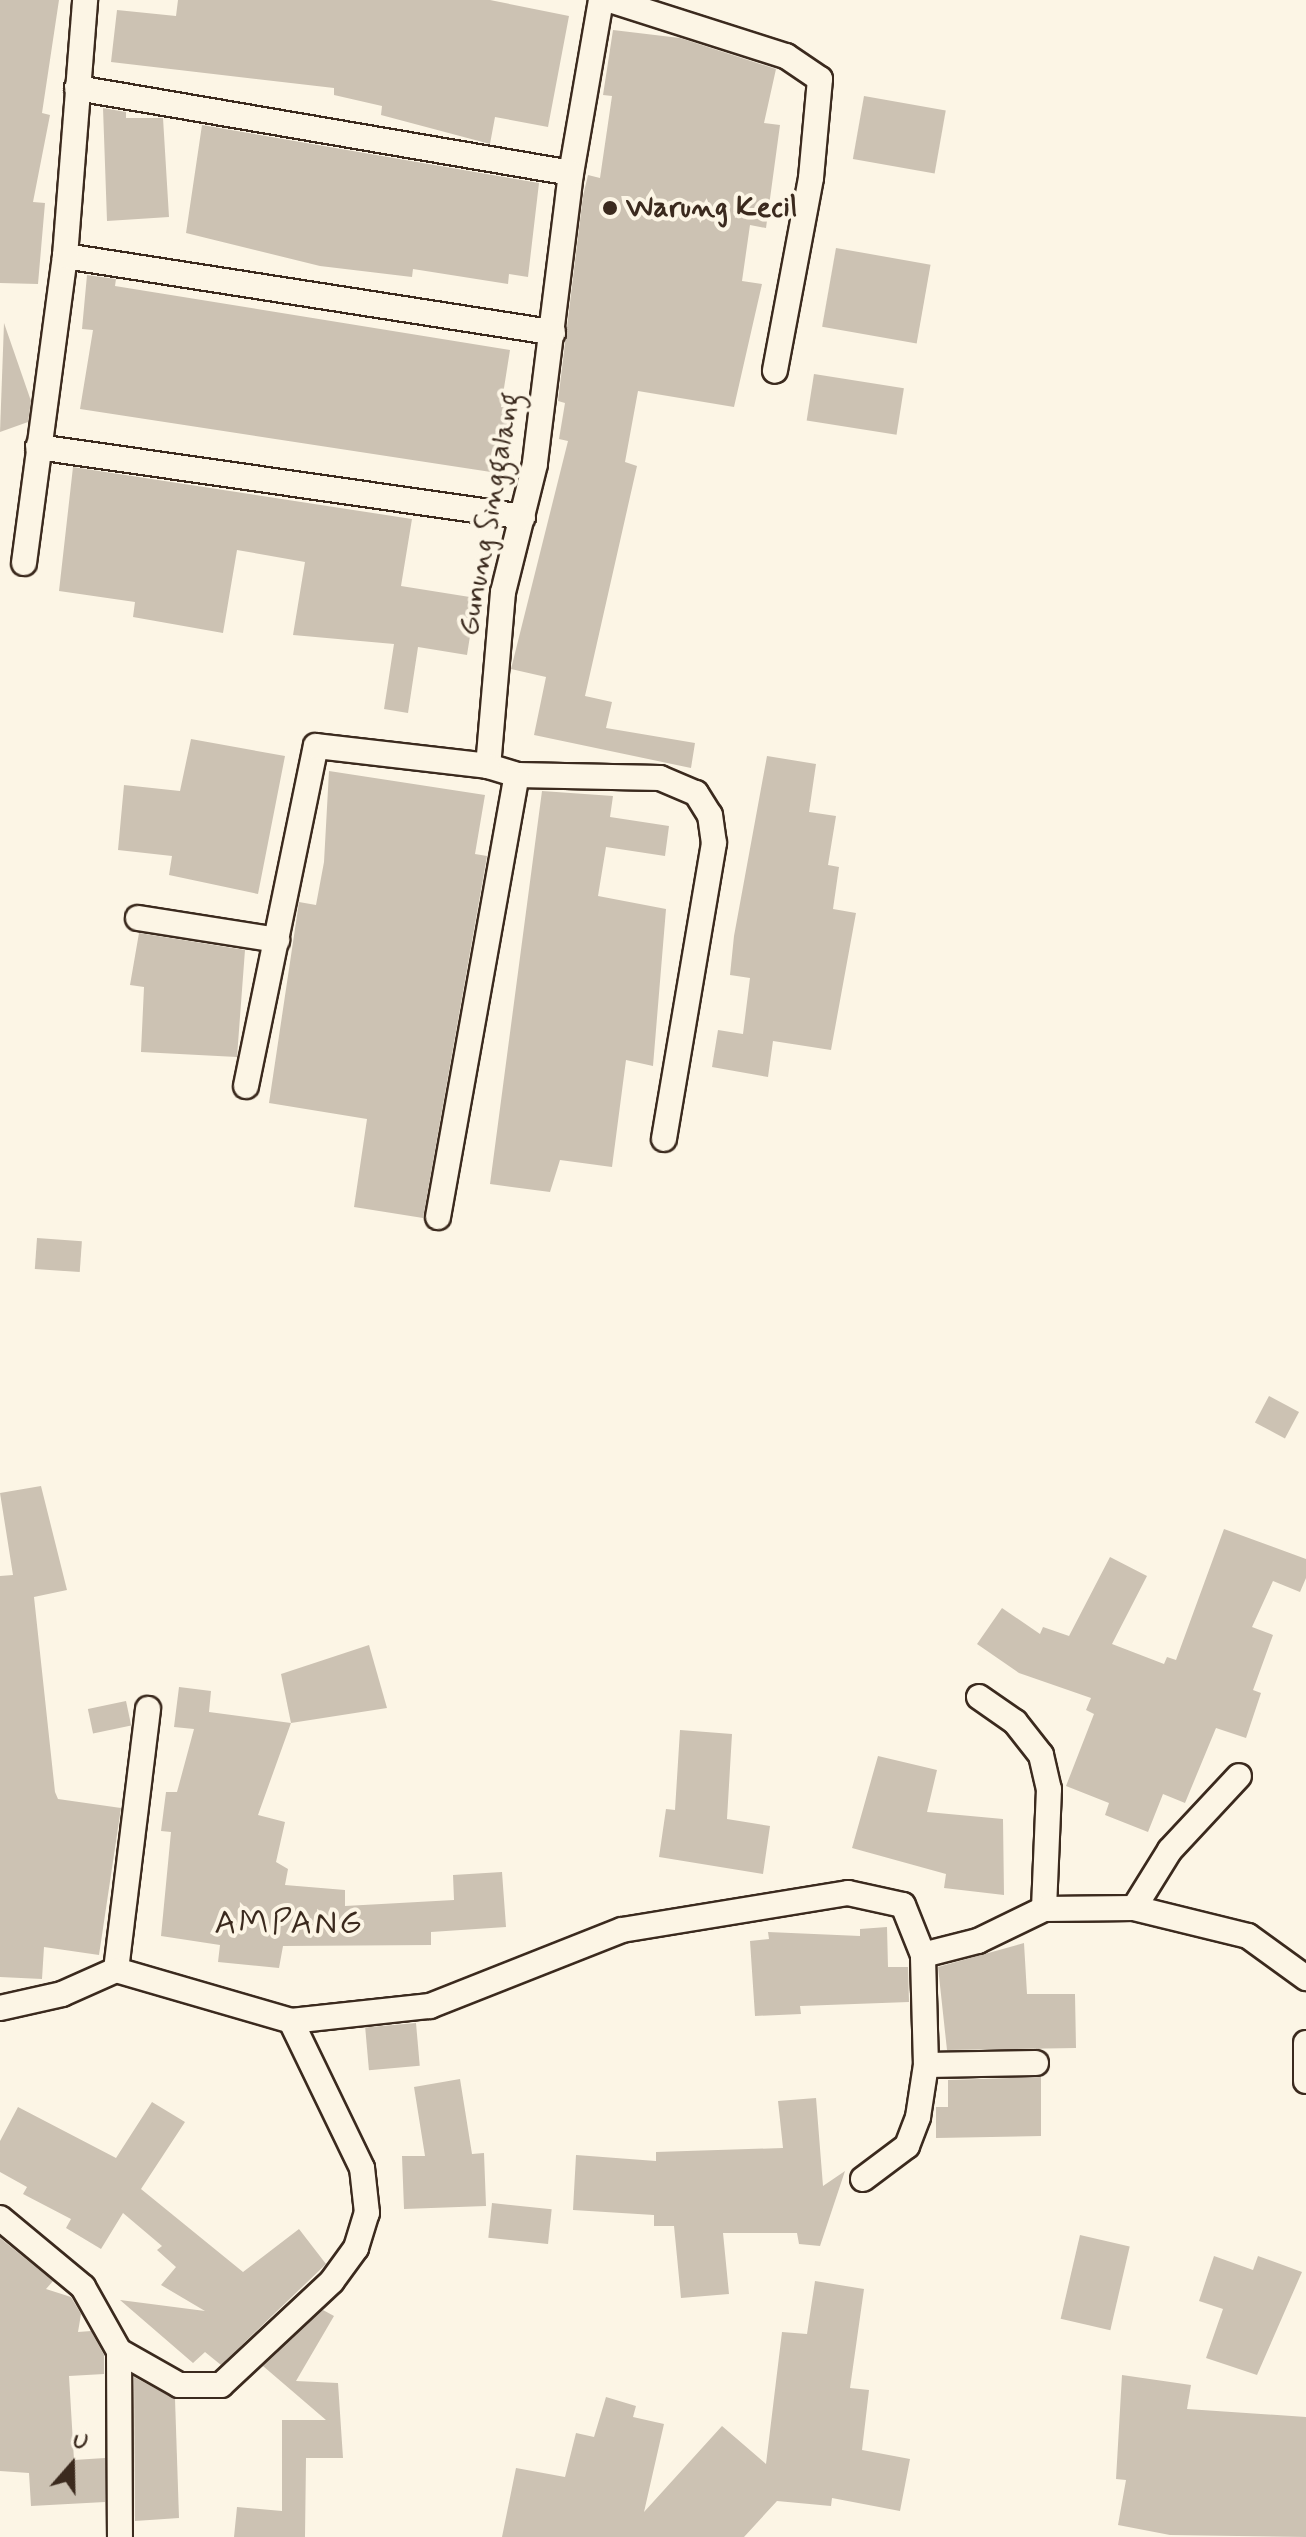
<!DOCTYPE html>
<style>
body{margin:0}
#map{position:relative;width:1306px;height:2537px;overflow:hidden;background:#fcf5e5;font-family:Mynerve,sans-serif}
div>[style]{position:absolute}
.building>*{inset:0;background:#ccc2b3;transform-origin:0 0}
.roads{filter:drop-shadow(2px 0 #3b2a1e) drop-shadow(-2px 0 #3b2a1e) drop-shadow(0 2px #3b2a1e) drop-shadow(0 -2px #3b2a1e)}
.minor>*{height:24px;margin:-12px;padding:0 12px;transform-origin:12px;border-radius:12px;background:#fcf5e5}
.dots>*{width:22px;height:22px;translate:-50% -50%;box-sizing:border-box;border:4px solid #fcf5e5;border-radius:50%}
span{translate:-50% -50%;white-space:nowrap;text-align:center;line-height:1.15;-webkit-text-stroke:8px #fcf5e5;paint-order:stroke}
.poi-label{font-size:30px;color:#3b2a1e;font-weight:700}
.left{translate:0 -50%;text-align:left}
.street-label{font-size:30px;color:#3b2a1e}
.quarter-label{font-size:34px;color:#3b2a1e;letter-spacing:2px}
.north{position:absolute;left:32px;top:2425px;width:80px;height:80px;-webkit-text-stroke:6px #fcf5e5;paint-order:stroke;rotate:20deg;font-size:22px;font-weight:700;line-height:32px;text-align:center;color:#3b2a1e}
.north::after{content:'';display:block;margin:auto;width:28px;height:36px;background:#3b2a1e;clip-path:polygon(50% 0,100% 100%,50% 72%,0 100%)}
</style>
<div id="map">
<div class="building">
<i style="clip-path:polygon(0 0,59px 0,42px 113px,50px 115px,33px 202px,45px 203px,38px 284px,0 283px)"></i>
<i style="clip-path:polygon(178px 0,490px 0,569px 16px,548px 127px,495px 117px,490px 144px,381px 115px,382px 106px,334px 95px,334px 88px,111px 62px,117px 10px,176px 16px)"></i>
<i style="clip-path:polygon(613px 30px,680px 38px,776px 69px,764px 123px,780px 125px,766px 228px,750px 225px,742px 281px,762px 284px,734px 407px,638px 391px,625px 462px,637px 466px,585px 696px,612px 702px,606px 728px,695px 743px,691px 768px,534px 735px,546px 677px,511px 669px,568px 441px,559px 439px,565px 403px,558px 401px,583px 196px,588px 175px,600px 178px,612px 96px,603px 95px)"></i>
<i style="left:864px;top:96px;width:83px;height:64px;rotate:10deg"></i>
<i style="clip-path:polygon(103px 108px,126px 112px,126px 118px,163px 118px,169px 217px,107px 221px)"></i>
<i style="clip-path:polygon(202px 125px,539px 183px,528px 277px,509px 274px,508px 284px,413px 269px,412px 277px,320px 266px,186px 233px)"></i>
<i style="left:836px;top:248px;width:96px;height:80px;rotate:10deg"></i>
<i style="clip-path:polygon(87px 275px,116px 279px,115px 286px,510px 350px,501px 407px,515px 409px,504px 474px,80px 409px,93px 330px,82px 329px)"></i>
<i style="clip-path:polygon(4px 323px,31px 401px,28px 422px,0 432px)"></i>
<i style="left:814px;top:374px;width:91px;height:47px;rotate:9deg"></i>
<i style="clip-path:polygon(73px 467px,412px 519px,401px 586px,476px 598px,467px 655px,418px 647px,408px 713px,384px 709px,394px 644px,293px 635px,305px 562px,237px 550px,223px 633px,133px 617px,135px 602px,59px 591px)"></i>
<i style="clip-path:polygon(191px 739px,285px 756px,258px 894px,169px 875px,172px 856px,118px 850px,124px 785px,180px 791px)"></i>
<i style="clip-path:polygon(767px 756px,816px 764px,809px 812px,836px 816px,828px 865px,839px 867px,833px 909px,856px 913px,831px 1050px,773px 1041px,768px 1077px,712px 1067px,718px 1030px,743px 1034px,750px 978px,730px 975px,734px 936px)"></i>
<i style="clip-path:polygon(329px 771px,485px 795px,475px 854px,487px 856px,423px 1218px,354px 1207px,367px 1119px,269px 1103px,299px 902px,316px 905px,324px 862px)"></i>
<i style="clip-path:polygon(542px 791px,613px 796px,610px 817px,669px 826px,665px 856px,606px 847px,598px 896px,666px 909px,653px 1066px,626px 1060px,612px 1167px,560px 1160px,550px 1192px,490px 1184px)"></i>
<i style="clip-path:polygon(139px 933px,245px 950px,237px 1057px,141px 1052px,144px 987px,130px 985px)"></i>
<i style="left:37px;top:1238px;width:45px;height:31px;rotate:4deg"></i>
<i style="left:1269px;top:1396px;width:34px;height:30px;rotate:28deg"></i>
<i style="clip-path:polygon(41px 1486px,67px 1590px,34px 1597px,55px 1792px,58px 1799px,121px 1808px,99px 1955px,44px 1947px,42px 1979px,0 1977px,0 1576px,13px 1575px,0 1493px)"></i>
<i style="clip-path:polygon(1224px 1529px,1306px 1559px,1306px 1578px,1300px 1592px,1273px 1581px,1252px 1627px,1273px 1635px,1253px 1690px,1261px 1693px,1246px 1738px,1216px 1728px,1185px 1803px,1163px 1794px,1148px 1832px,1105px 1815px,1109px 1803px,1066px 1786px,1094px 1714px,1086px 1710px,1091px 1698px,1019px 1673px,977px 1644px,1002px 1608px,1040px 1634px,1043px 1627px,1069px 1636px,1110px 1557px,1147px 1576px,1112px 1644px,1164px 1664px,1167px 1657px,1176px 1660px)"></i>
<i style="clip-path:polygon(369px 1645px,387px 1708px,291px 1723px,281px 1674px)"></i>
<i style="clip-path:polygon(179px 1687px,211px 1691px,209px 1712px,291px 1723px,258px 1815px,285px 1822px,276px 1862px,288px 1869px,285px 1885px,345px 1890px,345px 1906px,454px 1900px,453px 1875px,502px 1872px,506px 1927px,431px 1932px,431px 1945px,283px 1946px,279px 1968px,218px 1962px,220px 1945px,161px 1936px,171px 1832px,161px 1831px,166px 1792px,177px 1792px,194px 1729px,174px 1727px)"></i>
<i style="left:126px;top:1701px;width:25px;height:39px;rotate:78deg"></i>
<i style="clip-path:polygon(680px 1730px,732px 1734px,727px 1819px,770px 1826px,763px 1874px,659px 1857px,666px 1809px,675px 1810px)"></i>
<i style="clip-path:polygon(878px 1756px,937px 1770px,927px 1812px,1003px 1819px,1004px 1895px,944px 1888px,946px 1874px,852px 1848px)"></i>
<i style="clip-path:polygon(887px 1927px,888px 1967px,908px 1967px,909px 2002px,800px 2006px,801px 2014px,755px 2016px,750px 1941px,769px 1939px,768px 1932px,860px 1936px,860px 1929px)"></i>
<i style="clip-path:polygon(1024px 1943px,1027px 1994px,1075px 1994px,1076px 2048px,947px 2050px,938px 1967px)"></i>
<i style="left:416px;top:2023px;width:43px;height:51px;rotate:85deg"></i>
<i style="clip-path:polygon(1041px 2077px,1041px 2136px,936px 2138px,936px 2107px,948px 2107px,948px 2080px)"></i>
<i style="clip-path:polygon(460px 2079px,472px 2154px,484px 2153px,486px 2206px,404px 2209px,402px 2156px,425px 2156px,414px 2087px)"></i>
<i style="clip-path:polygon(816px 2098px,823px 2186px,845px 2171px,820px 2246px,799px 2244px,797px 2233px,723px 2233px,729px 2294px,681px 2298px,674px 2226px,654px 2226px,654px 2215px,573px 2210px,576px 2155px,656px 2161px,656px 2152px,783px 2148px,778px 2101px)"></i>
<i style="clip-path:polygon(152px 2102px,185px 2122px,141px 2189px,243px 2272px,299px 2229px,326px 2264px,221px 2365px,205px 2352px,193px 2363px,120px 2300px,205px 2311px,161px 2285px,176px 2267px,157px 2250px,162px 2246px,123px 2213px,101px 2249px,66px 2228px,71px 2219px,23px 2194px,27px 2187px,0 2172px,0 2141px,18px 2107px,116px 2158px)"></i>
<i style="left:492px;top:2203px;width:60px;height:35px;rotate:6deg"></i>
<i style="left:1080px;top:2235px;width:51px;height:86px;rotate:13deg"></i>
<i style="clip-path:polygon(0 2238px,53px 2281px,46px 2289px,71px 2297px,81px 2314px,78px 2332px,91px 2331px,104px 2355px,104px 2374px,69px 2376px,74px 2460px,105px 2458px,105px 2502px,31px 2506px,29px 2473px,0 2471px)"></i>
<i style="clip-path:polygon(1214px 2256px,1253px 2270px,1258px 2256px,1302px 2272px,1257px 2375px,1206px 2358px,1223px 2309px,1199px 2301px)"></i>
<i style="clip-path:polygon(815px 2281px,864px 2289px,850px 2388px,869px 2390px,862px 2450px,910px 2459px,900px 2511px,832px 2498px,831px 2506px,777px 2501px,744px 2537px,502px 2537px,516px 2468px,565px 2477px,576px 2433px,594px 2437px,606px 2397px,636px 2406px,633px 2417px,664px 2424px,644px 2512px,722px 2426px,766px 2464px,782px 2332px,807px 2334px)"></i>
<i style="clip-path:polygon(323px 2310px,334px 2316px,296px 2381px,338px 2383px,343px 2458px,306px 2458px,305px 2537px,234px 2537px,237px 2507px,282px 2511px,282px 2420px,326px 2420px,263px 2366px)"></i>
<i style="clip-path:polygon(1122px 2375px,1191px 2385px,1187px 2409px,1306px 2417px,1306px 2537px,1170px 2535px,1118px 2525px,1126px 2480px,1116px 2479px)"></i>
<i style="clip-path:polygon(134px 2377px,175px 2399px,179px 2518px,135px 2521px)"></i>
</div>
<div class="roads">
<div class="minor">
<i style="left:601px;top:0;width:176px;rotate:99.8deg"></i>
<i style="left:571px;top:173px;width:293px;rotate:97.1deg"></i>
<i style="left:535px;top:464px;width:132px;rotate:104deg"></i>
<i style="left:503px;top:592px;width:175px;rotate:94.9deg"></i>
<i style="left:488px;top:766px;width:30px;rotate:17deg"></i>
<i style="left:517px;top:775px;width:143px;rotate:1.2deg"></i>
<i style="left:660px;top:778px;width:39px;rotate:23deg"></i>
<i style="left:696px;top:793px;width:26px;rotate:58deg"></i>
<i style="left:710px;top:815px;width:28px;rotate:82deg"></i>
<i style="left:714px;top:843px;width:300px;rotate:99.6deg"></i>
<i style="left:610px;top:0;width:185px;rotate:17.7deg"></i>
<i style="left:786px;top:56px;width:41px;rotate:34.1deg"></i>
<i style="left:820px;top:79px;width:99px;rotate:95.2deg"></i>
<i style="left:811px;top:178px;width:196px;rotate:100.6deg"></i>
<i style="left:77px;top:88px;width:501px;rotate:9.76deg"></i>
<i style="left:65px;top:256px;width:494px;rotate:8.9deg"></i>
<i style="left:38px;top:447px;width:490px;rotate:8.2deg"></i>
<i style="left:24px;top:563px;width:310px;rotate:-82.4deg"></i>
<i style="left:65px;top:256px;width:257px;rotate:-85.5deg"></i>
<i style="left:138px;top:918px;width:141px;rotate:9deg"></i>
<i style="left:246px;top:1086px;width:347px;rotate:-78.4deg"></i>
<i style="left:316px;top:746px;width:173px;rotate:6.6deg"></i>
<i style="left:438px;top:1217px;width:449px;rotate:-79.9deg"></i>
<i style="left:979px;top:1697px;width:44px;rotate:34.8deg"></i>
<i style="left:1015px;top:1722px;width:42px;rotate:51.8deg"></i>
<i style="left:1041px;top:1755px;width:35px;rotate:77deg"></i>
<i style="left:1049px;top:1789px;width:120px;rotate:92.4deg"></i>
<i style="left:1134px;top:1908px;width:117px;rotate:13.8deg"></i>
<i style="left:1248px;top:1936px;width:72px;rotate:35.9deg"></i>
<i style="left:116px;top:1970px;width:263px;rotate:-83deg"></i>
<i style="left:0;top:2008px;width:64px;rotate:-12.7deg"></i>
<i style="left:62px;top:1994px;width:59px;rotate:-24deg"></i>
<i style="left:116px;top:1970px;width:182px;rotate:16.2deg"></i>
<i style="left:291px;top:2021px;width:140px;rotate:-6.2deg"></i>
<i style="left:430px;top:2006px;width:206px;rotate:-21.6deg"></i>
<i style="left:622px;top:1930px;width:229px;rotate:-9.3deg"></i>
<i style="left:848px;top:1893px;width:56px;rotate:12.3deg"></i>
<i style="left:903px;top:1905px;width:54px;rotate:68.2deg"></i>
<i style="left:1306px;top:2043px;width:38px;rotate:90deg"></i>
<i style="left:926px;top:2065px;width:110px;rotate:-1deg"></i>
<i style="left:863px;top:2179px;width:55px;rotate:-36.9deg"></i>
<i style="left:907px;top:2146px;width:31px;rotate:-69deg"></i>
<i style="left:918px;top:2117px;width:53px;rotate:-81.3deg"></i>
<i style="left:926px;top:2065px;width:110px;rotate:-91.6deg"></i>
<i style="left:923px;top:1955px;width:57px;rotate:-14.3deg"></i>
<i style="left:978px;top:1941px;width:73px;rotate:-25.9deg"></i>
<i style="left:1044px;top:1909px;width:90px;rotate:-0.6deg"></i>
<i style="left:1134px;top:1908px;width:68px;rotate:-58.2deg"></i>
<i style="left:1170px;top:1850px;width:101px;rotate:-47deg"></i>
<i style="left:0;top:2218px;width:108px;rotate:39.7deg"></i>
<i style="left:83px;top:2287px;width:73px;rotate:60.6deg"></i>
<i style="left:119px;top:2351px;width:186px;rotate:89.7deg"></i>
<i style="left:119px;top:2351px;width:69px;rotate:29.5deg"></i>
<i style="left:179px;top:2385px;width:42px"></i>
<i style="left:221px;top:2385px;width:152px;rotate:-43.1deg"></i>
<i style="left:332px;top:2281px;width:41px;rotate:-54deg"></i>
<i style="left:356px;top:2248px;width:37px;rotate:-73deg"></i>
<i style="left:367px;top:2213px;width:45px;rotate:-96.3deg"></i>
<i style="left:362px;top:2168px;width:163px;rotate:-115.8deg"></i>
</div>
</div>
<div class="dots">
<i style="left:610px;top:208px;background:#3b2a1e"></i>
</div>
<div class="poi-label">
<span class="left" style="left:626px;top:208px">Warung Kecil</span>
</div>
<div class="street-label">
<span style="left:490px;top:514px;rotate:-80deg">Gunung Singgalang</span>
</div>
<div class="quarter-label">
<span style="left:289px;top:1924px">AMPANG</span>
</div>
<div class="north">U</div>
</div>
